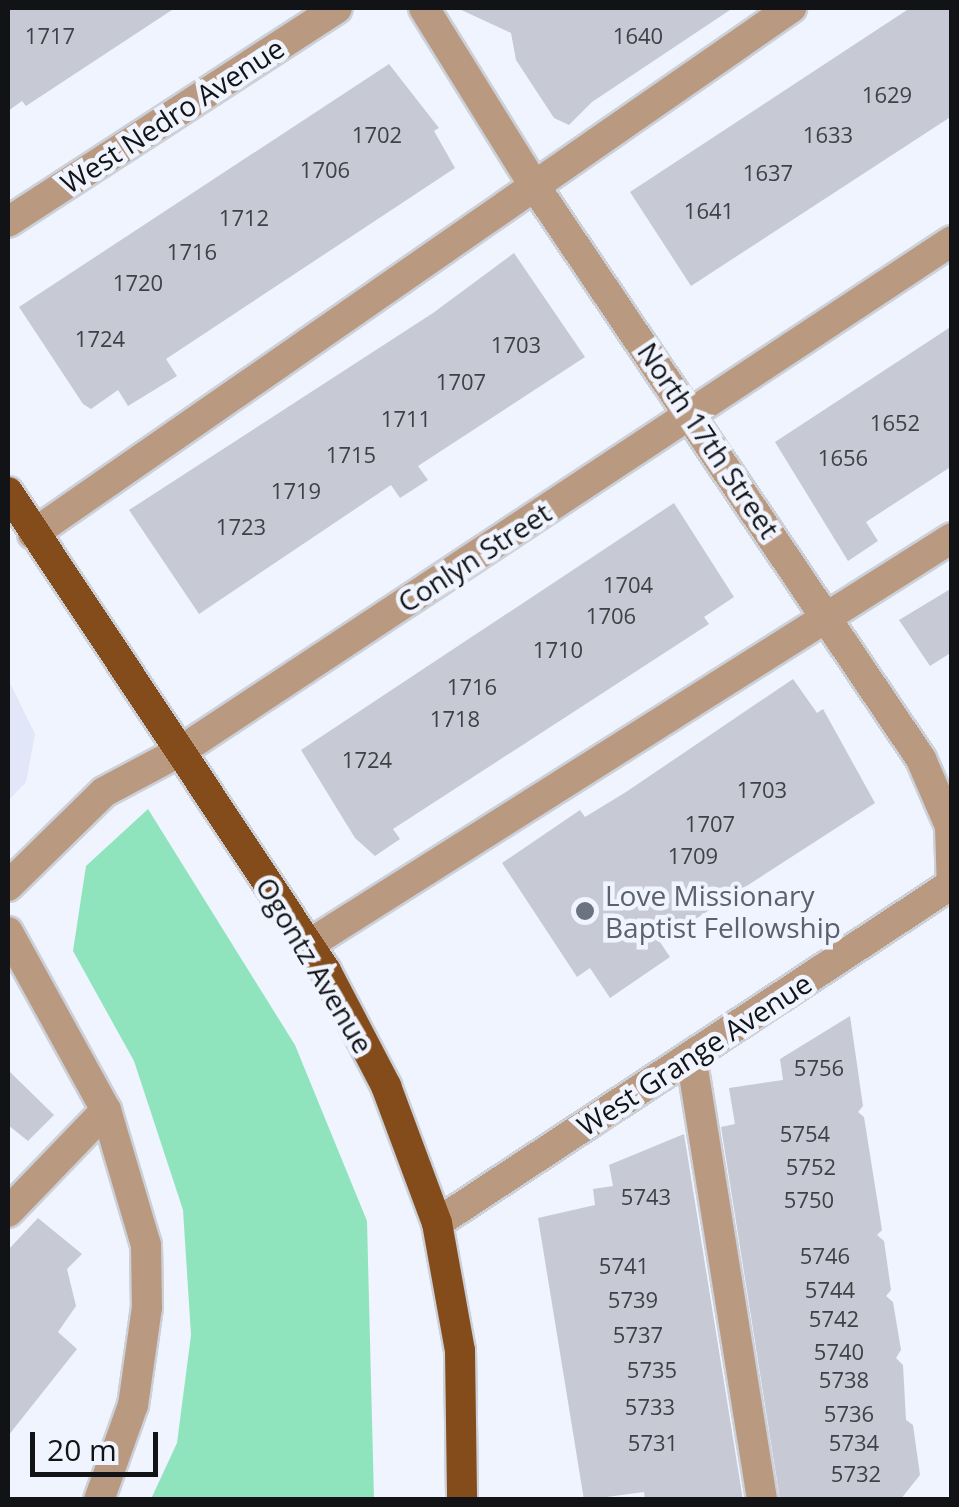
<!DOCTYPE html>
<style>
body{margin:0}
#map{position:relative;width:959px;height:1507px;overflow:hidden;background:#f0f4fe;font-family:"Open Sans",sans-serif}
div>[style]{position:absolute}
.built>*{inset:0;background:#e1e7f8}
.green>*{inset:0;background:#90e4bd}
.building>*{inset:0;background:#c7cad4}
.roads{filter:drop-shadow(2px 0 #ccd0d9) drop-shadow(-2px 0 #ccd0d9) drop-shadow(0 2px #ccd0d9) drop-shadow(0 -2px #ccd0d9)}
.minor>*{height:30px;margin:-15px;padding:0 15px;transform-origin:15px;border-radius:15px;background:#ba9981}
.major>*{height:30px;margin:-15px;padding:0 15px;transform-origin:15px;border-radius:15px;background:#844c1b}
.dots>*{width:28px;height:28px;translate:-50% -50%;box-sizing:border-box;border:5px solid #f0f4fe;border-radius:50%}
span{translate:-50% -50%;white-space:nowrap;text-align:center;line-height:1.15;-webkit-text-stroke:9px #f0f4fe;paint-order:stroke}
.number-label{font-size:22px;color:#3e4146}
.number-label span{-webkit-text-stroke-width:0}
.street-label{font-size:28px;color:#111316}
.worship-label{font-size:28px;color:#5b616d}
.left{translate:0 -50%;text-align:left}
.frame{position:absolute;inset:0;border:10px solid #111316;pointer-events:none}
.scale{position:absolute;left:30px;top:1432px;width:128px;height:45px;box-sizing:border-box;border:5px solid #111316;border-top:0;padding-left:12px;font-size:30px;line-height:35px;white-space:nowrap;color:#111316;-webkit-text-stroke:8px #f0f4fe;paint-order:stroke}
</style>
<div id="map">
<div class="built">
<i style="clip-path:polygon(8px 679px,35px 734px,26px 782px,8px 801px)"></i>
</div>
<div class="green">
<i style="clip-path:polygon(148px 809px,295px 1045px,367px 1221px,374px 1499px,151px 1499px,177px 1443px,191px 1335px,183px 1210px,134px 1061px,73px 951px,86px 866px)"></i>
</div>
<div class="building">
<i style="clip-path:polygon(8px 8px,175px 8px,26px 106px,22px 101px,8px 111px)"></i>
<i style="clip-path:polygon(457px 8px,733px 8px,592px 102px,569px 125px,554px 118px,516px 60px,511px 33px)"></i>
<i style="clip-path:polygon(910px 8px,952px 8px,952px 116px,691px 286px,630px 192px)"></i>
<i style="clip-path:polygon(389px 64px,439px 128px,434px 131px,455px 168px,166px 359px,177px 376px,128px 406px,118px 390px,91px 409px,83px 404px,19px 307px)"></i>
<i style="clip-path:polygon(514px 253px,585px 357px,418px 466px,428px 480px,400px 498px,391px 485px,199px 614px,129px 510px,433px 313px)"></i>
<i style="clip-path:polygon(952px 326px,952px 466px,866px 522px,878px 541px,848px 561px,775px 442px)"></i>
<i style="clip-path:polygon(674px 503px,734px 597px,704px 617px,709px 624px,393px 829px,400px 839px,375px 856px,355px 838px,301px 750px)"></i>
<i style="clip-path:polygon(952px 588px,952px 652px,930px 666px,899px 620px)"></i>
<i style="clip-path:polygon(793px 679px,817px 713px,823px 709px,875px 803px,660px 942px,670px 957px,610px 998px,590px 968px,577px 977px,502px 863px,580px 810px,585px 817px,626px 792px)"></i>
<i style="clip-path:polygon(850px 1016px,863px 1106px,858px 1112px,864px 1117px,882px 1230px,877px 1235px,884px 1241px,891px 1290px,886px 1296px,893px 1302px,901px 1350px,896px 1358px,903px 1365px,906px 1420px,913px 1425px,920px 1475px,900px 1500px,780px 1500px,721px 1127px,735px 1124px,729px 1088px,783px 1080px,780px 1059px)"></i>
<i style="clip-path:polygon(8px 1070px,54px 1115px,28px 1141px,8px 1125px)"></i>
<i style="clip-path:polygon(684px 1134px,743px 1500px,645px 1500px,644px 1492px,584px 1500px,538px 1218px,595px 1205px,593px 1189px,613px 1186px,609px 1165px)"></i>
<i style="clip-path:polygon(38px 1218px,82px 1254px,67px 1269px,76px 1306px,58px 1332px,77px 1349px,8px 1436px,8px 1250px)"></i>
</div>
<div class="roads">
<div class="minor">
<i style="left:424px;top:8px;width:205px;rotate:58.2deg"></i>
<i style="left:532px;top:182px;width:696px;rotate:56.01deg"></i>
<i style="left:921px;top:759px;width:73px;rotate:66.6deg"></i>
<i style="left:950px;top:826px;width:63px;rotate:88.2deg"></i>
<i style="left:8px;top:222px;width:392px;rotate:-33deg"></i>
<i style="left:33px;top:534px;width:923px;rotate:-34.76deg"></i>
<i style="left:8px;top:886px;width:134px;rotate:-44.4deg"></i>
<i style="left:104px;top:792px;width:85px;rotate:-28.1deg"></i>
<i style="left:179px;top:752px;width:927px;rotate:-33.47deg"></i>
<i style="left:8px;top:932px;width:203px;rotate:61.2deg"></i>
<i style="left:106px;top:1110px;width:141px;rotate:73.5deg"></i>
<i style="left:146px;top:1245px;width:62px;rotate:89.1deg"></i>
<i style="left:147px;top:1307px;width:99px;rotate:98.1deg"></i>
<i style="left:133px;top:1405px;width:101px;rotate:109.7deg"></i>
<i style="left:308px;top:945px;width:762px;rotate:-32.29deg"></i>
<i style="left:691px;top:1056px;width:450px;rotate:80.9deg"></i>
<i style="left:8px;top:1212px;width:141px;rotate:-46.1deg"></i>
<i style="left:437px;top:1223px;width:617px;rotate:-33.36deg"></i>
</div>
<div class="major">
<i style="left:8px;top:492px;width:575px;rotate:56.42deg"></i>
<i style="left:326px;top:971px;width:130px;rotate:62.4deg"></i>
<i style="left:386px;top:1086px;width:146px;rotate:69.6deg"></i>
<i style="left:437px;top:1223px;width:130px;rotate:79.8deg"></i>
<i style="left:460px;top:1351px;width:149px;rotate:89.2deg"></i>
</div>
</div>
<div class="dots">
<i style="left:585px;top:911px;background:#6b7280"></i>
</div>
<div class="number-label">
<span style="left:50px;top:36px">1717</span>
<span style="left:638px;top:36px">1640</span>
<span style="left:887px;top:95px">1629</span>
<span style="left:377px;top:135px">1702</span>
<span style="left:828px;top:135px">1633</span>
<span style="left:325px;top:170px">1706</span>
<span style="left:768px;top:173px">1637</span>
<span style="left:709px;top:211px">1641</span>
<span style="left:244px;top:218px">1712</span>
<span style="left:192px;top:252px">1716</span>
<span style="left:138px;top:283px">1720</span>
<span style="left:100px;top:339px">1724</span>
<span style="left:516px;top:345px">1703</span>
<span style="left:461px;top:382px">1707</span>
<span style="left:406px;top:419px">1711</span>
<span style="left:895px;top:423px">1652</span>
<span style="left:351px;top:455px">1715</span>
<span style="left:843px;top:458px">1656</span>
<span style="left:296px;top:491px">1719</span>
<span style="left:241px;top:527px">1723</span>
<span style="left:628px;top:585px">1704</span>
<span style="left:611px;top:616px">1706</span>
<span style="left:558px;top:650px">1710</span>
<span style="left:472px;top:687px">1716</span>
<span style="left:455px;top:719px">1718</span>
<span style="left:367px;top:760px">1724</span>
<span style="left:762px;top:790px">1703</span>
<span style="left:710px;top:824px">1707</span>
<span style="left:693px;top:856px">1709</span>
<span style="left:819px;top:1068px">5756</span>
<span style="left:805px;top:1134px">5754</span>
<span style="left:811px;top:1167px">5752</span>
<span style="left:646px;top:1197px">5743</span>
<span style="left:809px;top:1200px">5750</span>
<span style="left:825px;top:1256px">5746</span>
<span style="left:624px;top:1266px">5741</span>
<span style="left:830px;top:1290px">5744</span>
<span style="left:633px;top:1300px">5739</span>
<span style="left:834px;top:1319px">5742</span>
<span style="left:638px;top:1335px">5737</span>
<span style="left:839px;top:1352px">5740</span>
<span style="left:652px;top:1370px">5735</span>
<span style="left:844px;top:1380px">5738</span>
<span style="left:650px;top:1407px">5733</span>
<span style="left:849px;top:1414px">5736</span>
<span style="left:653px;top:1443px">5731</span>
<span style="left:854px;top:1443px">5734</span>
<span style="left:856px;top:1474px">5732</span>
</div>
<div class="street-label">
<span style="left:172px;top:115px;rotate:-33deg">West Nedro Avenue</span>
<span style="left:709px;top:440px;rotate:56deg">North 17th Street</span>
<span style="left:474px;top:557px;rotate:-33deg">Conlyn Street</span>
<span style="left:315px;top:965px;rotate:59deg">Ogontz Avenue</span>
<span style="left:694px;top:1054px;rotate:-33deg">West Grange Avenue</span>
</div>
<div class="worship-label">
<span class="left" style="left:605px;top:911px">Love Missionary<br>Baptist Fellowship</span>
</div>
<div class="frame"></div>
<div class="scale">20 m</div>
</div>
